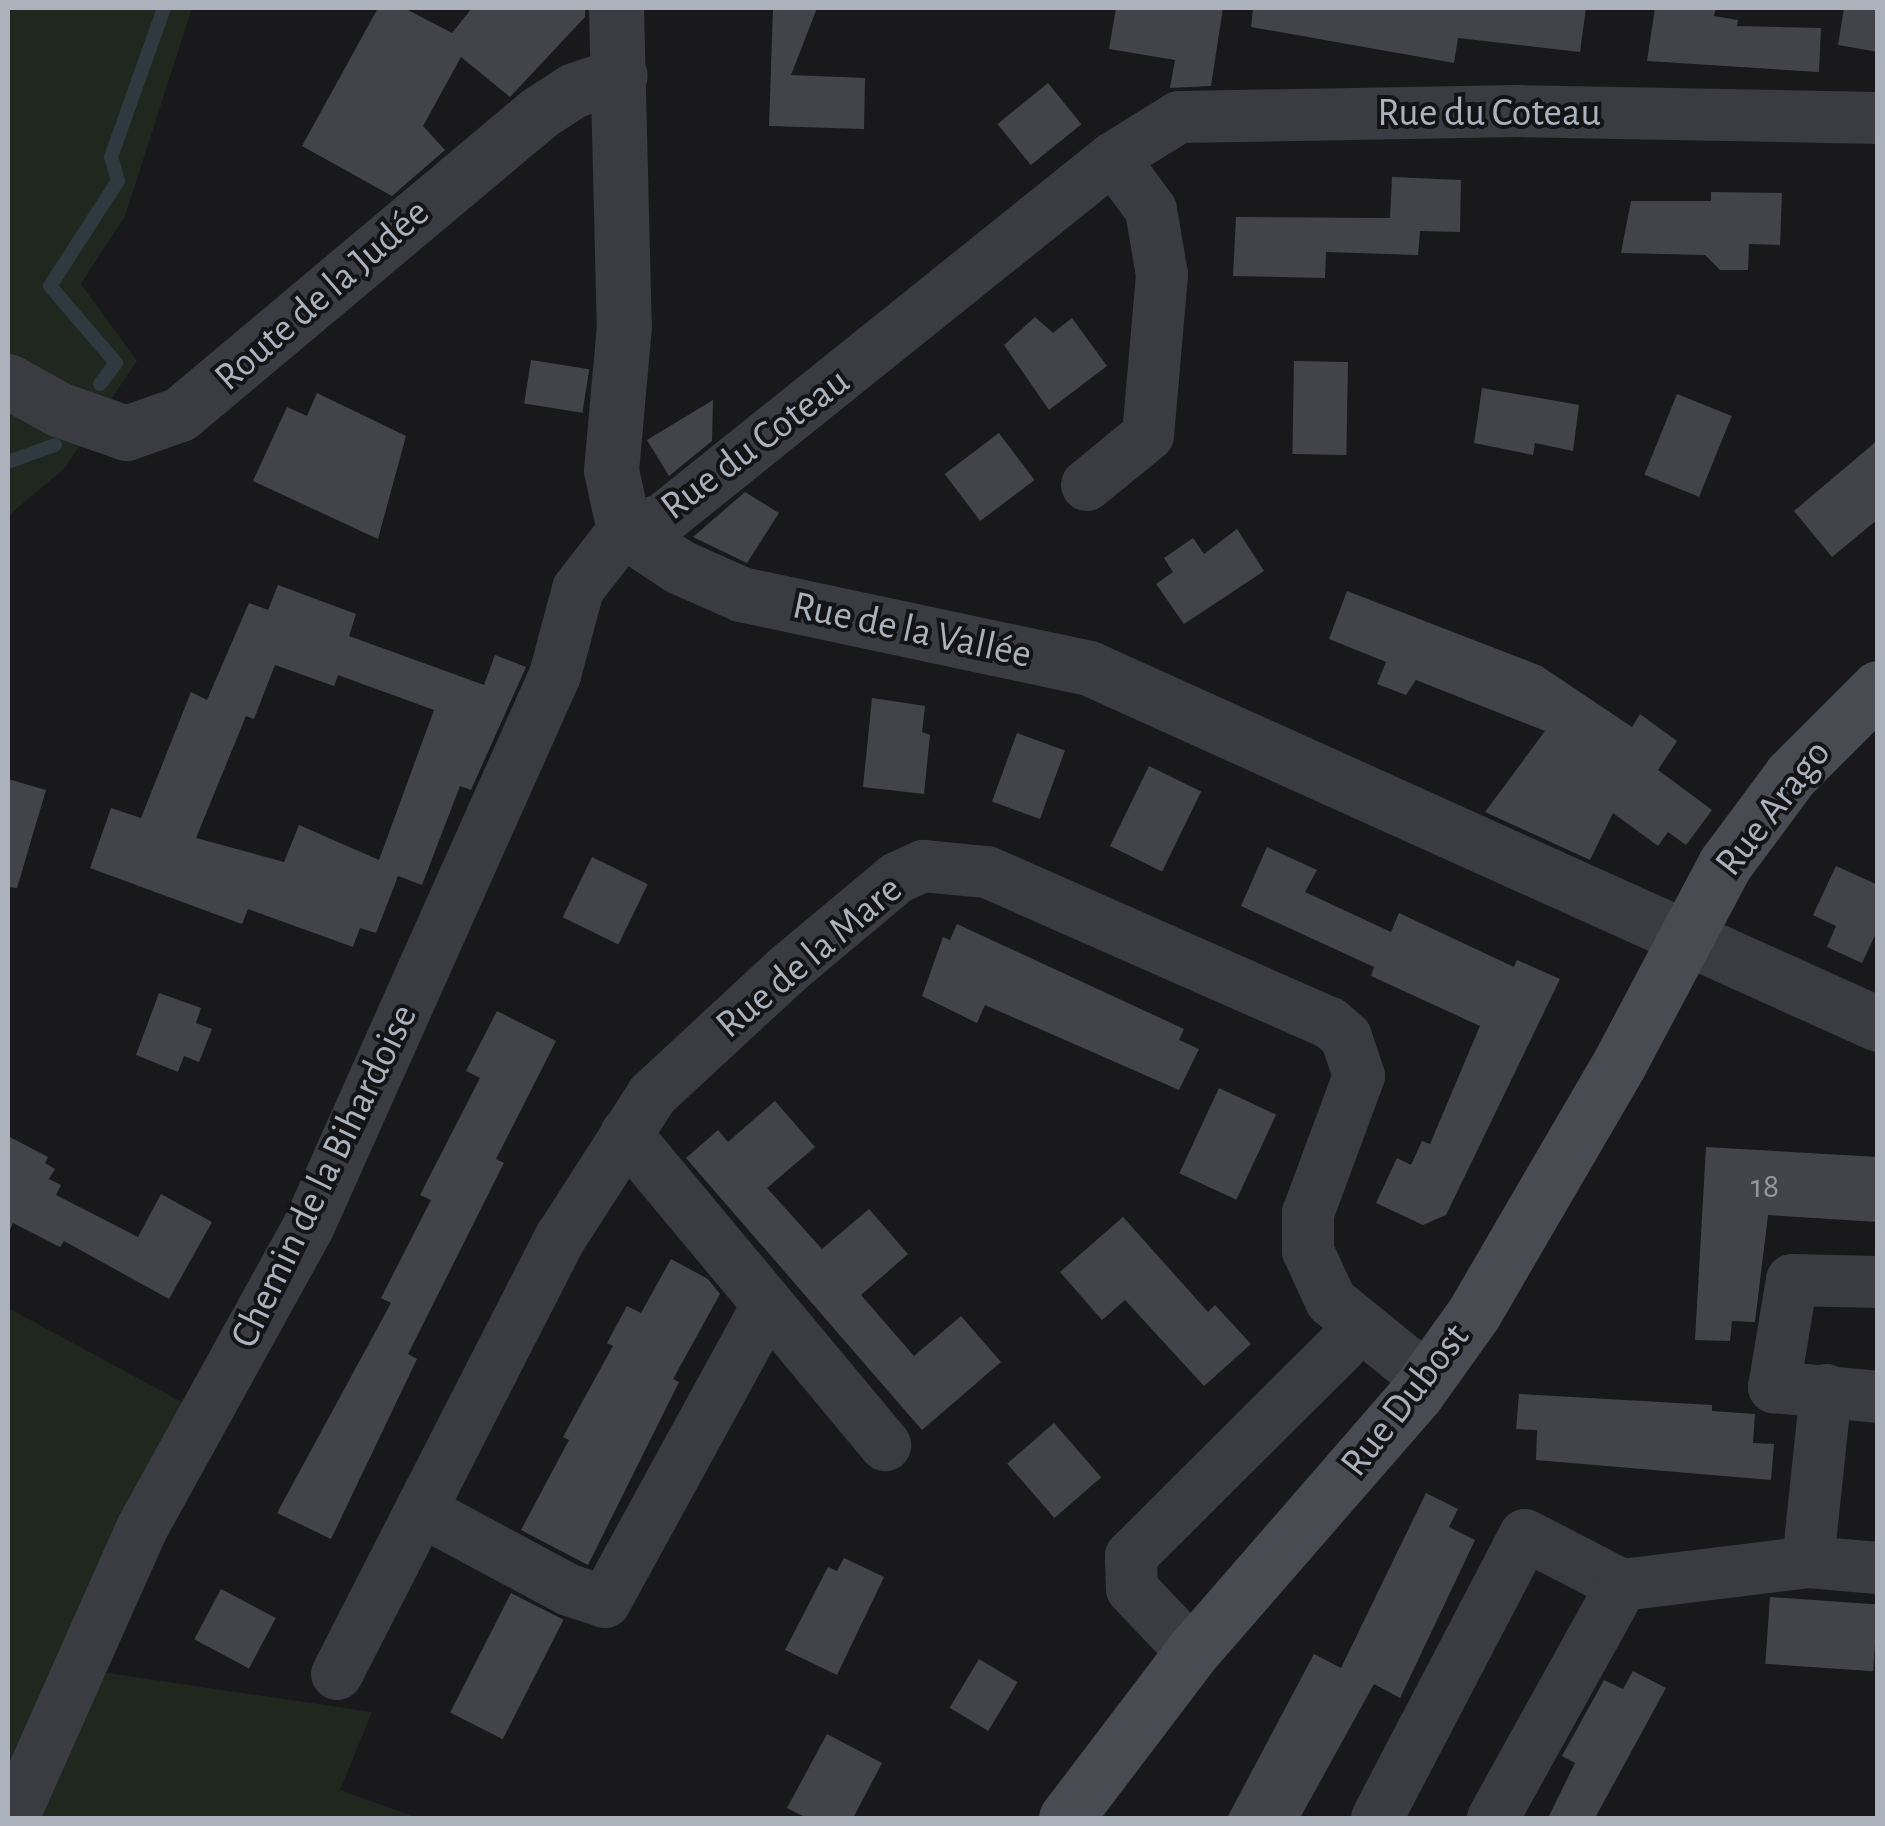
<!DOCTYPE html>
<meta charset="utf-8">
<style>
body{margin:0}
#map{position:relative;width:1885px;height:1826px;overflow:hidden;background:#19191c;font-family:"Alegreya Sans",sans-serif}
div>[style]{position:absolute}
.green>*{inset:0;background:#1f271f}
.stream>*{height:14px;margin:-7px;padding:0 7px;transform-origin:7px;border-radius:7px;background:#2e3a40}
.building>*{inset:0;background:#434449;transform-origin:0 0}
.minor>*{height:52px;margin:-26px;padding:0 26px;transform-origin:26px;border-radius:26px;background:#3a3c41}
.tertiary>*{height:55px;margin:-27.5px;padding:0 27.5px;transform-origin:27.5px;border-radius:27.5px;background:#3a3c41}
.secondary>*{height:55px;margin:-27.5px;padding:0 27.5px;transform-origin:27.5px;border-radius:27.5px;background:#484b51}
span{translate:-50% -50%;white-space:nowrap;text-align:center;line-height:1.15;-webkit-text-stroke:8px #141417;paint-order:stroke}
.number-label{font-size:35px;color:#91969f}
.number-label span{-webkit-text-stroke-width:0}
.street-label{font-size:40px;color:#abb2bc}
.frame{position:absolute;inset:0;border:10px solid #abb2bc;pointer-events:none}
</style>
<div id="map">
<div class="green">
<i style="clip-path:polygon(8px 8px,192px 8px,125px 216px,81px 284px,137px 361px,64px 469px,8px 516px)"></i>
<i style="clip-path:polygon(8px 1308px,204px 1414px,80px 1669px,372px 1712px,340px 1790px,418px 1818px,8px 1818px)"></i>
</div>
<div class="stream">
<i style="left:100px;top:384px;width:26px;rotate:-53deg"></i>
<i style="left:116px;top:363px;width:101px;rotate:-130.6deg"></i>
<i style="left:50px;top:286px;width:125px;rotate:-57.1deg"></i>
<i style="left:118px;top:181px;width:25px;rotate:-106deg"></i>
<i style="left:111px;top:157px;width:158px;rotate:-70.4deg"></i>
<i style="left:8px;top:462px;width:50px;rotate:-19.9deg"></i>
</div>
<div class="building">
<i style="clip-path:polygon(378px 8px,404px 8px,452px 33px,472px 8px,585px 8px,585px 17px,510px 97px,461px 57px,423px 126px,445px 150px,392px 196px,302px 146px)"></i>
<i style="clip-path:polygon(773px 8px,817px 8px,791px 75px,865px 78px,864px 129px,769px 126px)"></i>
<i style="clip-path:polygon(1116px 8px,1223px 8px,1211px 86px,1170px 88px,1175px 60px,1109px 49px)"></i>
<i style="clip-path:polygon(1253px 8px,1586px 8px,1580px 52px,1458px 38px,1454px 63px,1251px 27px)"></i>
<i style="clip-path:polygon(1655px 8px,1716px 8px,1714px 16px,1738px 20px,1737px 26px,1821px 28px,1819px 72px,1647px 61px)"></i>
<i style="clip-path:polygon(1844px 8px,1878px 8px,1878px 52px,1838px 45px)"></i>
<i style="left:1048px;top:83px;width:53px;height:65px;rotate:51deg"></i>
<i style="clip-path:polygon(1392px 177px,1461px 180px,1460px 232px,1420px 231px,1418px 255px,1326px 252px,1325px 278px,1233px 276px,1236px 217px,1390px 218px)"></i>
<i style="clip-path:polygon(1711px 192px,1782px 193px,1780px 245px,1749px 244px,1748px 270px,1720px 270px,1705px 255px,1621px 253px,1631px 201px,1711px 201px)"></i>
<i style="clip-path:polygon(1035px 317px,1053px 333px,1072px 318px,1107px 366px,1049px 410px,1004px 345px)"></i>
<i style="left:531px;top:360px;width:59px;height:44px;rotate:9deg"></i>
<i style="left:1294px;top:361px;width:54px;height:93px;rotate:1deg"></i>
<i style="clip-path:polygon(1482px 388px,1579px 405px,1573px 451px,1535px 443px,1533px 455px,1474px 443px)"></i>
<i style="clip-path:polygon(317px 393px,406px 436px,378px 539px,253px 481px,287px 407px,307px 416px)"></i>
<i style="left:1677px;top:394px;width:59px;height:87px;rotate:22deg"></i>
<i style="clip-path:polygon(713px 400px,712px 441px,669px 476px,647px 440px)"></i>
<i style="left:999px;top:433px;width:59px;height:68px;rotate:53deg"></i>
<i style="clip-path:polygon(1878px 440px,1878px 519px,1832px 557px,1794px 511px)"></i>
<i style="clip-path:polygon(745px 492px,779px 513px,747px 563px,693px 537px)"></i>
<i style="clip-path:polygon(1237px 529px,1264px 571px,1184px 624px,1156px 584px,1173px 572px,1164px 558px,1193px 538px,1204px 554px)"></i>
<i style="clip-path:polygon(evenodd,278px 585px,356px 614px,349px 636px,484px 685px,495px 655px,526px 667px,471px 790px,460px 786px,422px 885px,398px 876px,376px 933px,360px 928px,353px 947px,248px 909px,242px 924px,90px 868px,111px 808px,141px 818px,191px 692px,207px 700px,249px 603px,268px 610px,278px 585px,275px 665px,334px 686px,338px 675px,434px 710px,379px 860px,299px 825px,284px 862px,196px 838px,246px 716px,254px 719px,275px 665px)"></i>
<i style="clip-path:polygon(1347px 591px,1541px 666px,1632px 727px,1640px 714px,1677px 741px,1658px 770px,1712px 810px,1686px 845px,1668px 832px,1658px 846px,1613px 813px,1590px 860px,1485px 812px,1545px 731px,1416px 680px,1406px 695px,1377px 684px,1386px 662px,1329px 639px)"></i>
<i style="clip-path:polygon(872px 698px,925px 706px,922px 732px,930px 735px,924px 794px,863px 787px)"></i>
<i style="left:1017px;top:733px;width:51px;height:73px;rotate:20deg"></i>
<i style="left:1149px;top:766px;width:58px;height:89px;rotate:26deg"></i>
<i style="clip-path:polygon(8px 779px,46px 790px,17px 888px,8px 887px)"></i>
<i style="clip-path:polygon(1267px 847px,1317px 870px,1305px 892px,1391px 932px,1399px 913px,1514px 967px,1517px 960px,1560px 979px,1446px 1215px,1423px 1225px,1376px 1203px,1397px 1158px,1411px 1165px,1422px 1141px,1430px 1144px,1480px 1026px,1371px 976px,1374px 967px,1241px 906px)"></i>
<i style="left:592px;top:857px;width:62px;height:67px;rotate:26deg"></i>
<i style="clip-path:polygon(1836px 866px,1878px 885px,1878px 929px,1862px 963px,1827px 947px,1836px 926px,1813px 915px)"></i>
<i style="clip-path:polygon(957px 924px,1184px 1029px,1179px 1040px,1199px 1049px,1179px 1090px,985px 1005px,977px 1023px,922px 996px,943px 937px,950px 940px)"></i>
<i style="clip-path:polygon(159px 993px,201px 1008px,196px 1023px,212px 1029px,199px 1062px,184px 1056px,178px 1072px,136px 1055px)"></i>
<i style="clip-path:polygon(497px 1011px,556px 1041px,496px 1159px,504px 1163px,408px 1354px,417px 1359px,331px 1539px,277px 1513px,391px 1303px,381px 1298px,431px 1200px,420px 1195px,480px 1078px,466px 1071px)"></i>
<i style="left:1219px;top:1088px;width:63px;height:94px;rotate:25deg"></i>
<i style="clip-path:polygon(775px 1101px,815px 1147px,767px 1188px,822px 1249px,869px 1209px,908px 1254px,861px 1295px,914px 1356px,961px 1316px,1001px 1362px,922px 1430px,686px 1158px,718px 1130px,728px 1142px)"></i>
<i style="clip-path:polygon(8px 1136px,48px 1157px,45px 1163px,55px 1169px,49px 1179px,61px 1185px,56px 1195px,138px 1237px,161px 1194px,212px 1222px,169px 1299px,64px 1241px,60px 1247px,13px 1223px,8px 1234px)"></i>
<i style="clip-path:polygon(1706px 1147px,1878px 1157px,1878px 1222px,1768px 1215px,1755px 1322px,1732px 1321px,1730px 1341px,1695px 1340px)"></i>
<i style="clip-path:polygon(1123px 1217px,1208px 1312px,1215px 1305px,1251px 1344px,1204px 1386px,1125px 1300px,1102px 1320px,1060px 1272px)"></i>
<i style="clip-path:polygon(671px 1259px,708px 1279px,720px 1294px,673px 1379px,679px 1382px,588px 1565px,521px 1530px,569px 1440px,563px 1437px,613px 1346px,607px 1343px,627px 1306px,641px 1313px)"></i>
<i style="clip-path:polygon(1519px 1394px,1712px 1405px,1712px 1411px,1755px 1414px,1753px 1443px,1774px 1444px,1771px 1480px,1536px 1460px,1537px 1430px,1516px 1429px)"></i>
<i style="left:1054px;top:1423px;width:72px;height:62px;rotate:49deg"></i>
<i style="clip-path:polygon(1426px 1493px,1458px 1509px,1449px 1527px,1475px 1540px,1400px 1698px,1374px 1684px,1300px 1818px,1227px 1818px,1314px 1654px,1341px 1668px)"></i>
<i style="clip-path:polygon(844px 1558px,884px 1577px,837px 1675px,785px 1650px,828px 1567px,837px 1571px)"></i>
<i style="left:221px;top:1589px;width:62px;height:57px;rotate:28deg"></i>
<i style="left:511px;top:1593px;width:59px;height:134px;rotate:27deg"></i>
<i style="left:1770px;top:1597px;width:108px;height:67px;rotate:4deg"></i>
<i style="left:979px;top:1659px;width:45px;height:57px;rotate:31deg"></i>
<i style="clip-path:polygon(1633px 1671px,1666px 1688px,1595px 1818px,1548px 1818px,1575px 1763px,1562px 1756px,1604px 1680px,1623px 1689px)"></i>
<i style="clip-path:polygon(827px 1734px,882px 1763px,853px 1818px,807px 1818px,787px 1808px)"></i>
</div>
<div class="minor">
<i style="left:1087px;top:485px;width:79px;rotate:-39.3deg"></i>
<i style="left:1148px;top:435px;width:161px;rotate:-85deg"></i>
<i style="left:1162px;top:275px;width:66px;rotate:-99.6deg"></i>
<i style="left:1151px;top:210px;width:64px;rotate:-126.2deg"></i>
<i style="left:626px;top:1134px;width:405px;rotate:50.2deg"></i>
<i style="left:1878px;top:1282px;width:86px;rotate:-178.7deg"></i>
<i style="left:1792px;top:1280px;width:109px;rotate:99.5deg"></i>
<i style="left:1774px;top:1387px;width:104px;rotate:5.5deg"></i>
<i style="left:422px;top:1511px;width:167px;rotate:28.3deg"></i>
<i style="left:569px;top:1590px;width:38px;rotate:18deg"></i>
<i style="left:605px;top:1602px;width:337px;rotate:-61.3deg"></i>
<i style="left:1808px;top:1562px;width:173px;rotate:-84deg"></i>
<i style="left:1192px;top:1652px;width:87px;rotate:-133.6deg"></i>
<i style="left:1132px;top:1589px;width:33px;rotate:-92deg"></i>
<i style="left:1131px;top:1556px;width:322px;rotate:-44.9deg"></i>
<i style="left:337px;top:1674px;width:491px;rotate:-62.9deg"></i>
<i style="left:561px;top:1237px;width:169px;rotate:-57.3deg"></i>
<i style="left:652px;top:1095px;width:185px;rotate:-42.8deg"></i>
<i style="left:788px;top:969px;width:142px;rotate:-39.9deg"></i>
<i style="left:897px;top:878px;width:29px;rotate:-25deg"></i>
<i style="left:923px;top:866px;width:64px;rotate:5.4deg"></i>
<i style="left:987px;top:872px;width:375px;rotate:23.8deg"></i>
<i style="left:1330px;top:1023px;width:21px;rotate:41deg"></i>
<i style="left:1346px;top:1037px;width:41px;rotate:71.6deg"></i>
<i style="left:1359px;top:1076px;width:146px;rotate:110.4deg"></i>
<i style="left:1308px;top:1213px;width:38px;rotate:90deg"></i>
<i style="left:1308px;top:1251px;width:55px;rotate:65.3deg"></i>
<i style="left:1331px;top:1301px;width:124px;rotate:39.1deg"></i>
<i style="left:13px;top:1818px;width:315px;rotate:-66deg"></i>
<i style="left:141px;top:1530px;width:345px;rotate:-61.1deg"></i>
<i style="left:308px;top:1228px;width:606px;rotate:-65.93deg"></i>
<i style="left:555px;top:675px;width:89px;rotate:-75deg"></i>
<i style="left:578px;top:589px;width:75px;rotate:-52.1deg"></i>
<i style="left:624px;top:530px;width:39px;rotate:-15deg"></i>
<i style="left:662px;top:520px;width:578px;rotate:-38.75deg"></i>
<i style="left:1113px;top:158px;width:78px;rotate:-31.8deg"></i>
<i style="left:1179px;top:117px;width:338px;rotate:-1deg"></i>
<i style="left:1517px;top:111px;width:361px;rotate:1.1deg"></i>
<i style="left:1377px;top:1818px;width:319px;rotate:-62.4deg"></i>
<i style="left:1525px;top:1535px;width:109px;rotate:27.3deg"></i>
<i style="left:1493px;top:1818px;width:266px;rotate:-61deg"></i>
<i style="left:1622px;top:1585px;width:187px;rotate:-7deg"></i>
<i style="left:1808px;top:1562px;width:70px;rotate:4.9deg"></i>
</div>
<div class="tertiary">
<i style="left:616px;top:8px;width:317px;rotate:88.6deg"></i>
<i style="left:624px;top:325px;width:146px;rotate:95.1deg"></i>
<i style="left:611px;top:470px;width:61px;rotate:77.8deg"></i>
<i style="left:624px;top:530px;width:67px;rotate:33.5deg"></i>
<i style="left:680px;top:567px;width:67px;rotate:23.9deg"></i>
<i style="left:741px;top:594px;width:356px;rotate:12deg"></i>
<i style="left:1089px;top:668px;width:866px;rotate:24.29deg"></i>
<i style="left:8px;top:381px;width:57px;rotate:29.2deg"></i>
<i style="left:58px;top:409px;width:72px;rotate:19.4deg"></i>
<i style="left:126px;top:433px;width:57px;rotate:-19.4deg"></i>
<i style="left:180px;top:414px;width:470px;rotate:-40deg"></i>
<i style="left:540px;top:112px;width:40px;rotate:-32.9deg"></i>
<i style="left:574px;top:90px;width:48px;rotate:-18.1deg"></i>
</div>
<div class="secondary">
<i style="left:1066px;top:1818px;width:208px;rotate:-52.8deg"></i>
<i style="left:1192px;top:1652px;width:343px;rotate:-49deg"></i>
<i style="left:1417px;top:1393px;width:98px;rotate:-54.5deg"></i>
<i style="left:1474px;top:1313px;width:288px;rotate:-59.8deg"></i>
<i style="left:1619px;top:1064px;width:226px;rotate:-62.1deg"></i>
<i style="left:1725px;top:864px;width:111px;rotate:-53.4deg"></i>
<i style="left:1791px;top:775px;width:123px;rotate:-45deg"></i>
</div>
<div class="number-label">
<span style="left:1765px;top:1187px">18</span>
</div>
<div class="street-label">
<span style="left:1489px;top:113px">Rue du Coteau</span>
<span style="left:322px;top:295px;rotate:-41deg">Route de la Judée</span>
<span style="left:755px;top:444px;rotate:-37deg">Rue du Coteau</span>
<span style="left:912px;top:630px;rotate:12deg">Rue de la Vallée</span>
<span style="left:1773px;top:808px;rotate:-52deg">Rue Arago</span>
<span style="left:809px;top:957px;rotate:-40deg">Rue de la Mare</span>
<span style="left:324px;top:1176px;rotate:-64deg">Chemin de la Bihardoise</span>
<span style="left:1405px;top:1400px;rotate:-52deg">Rue Dubost</span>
</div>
<div class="frame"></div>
</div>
